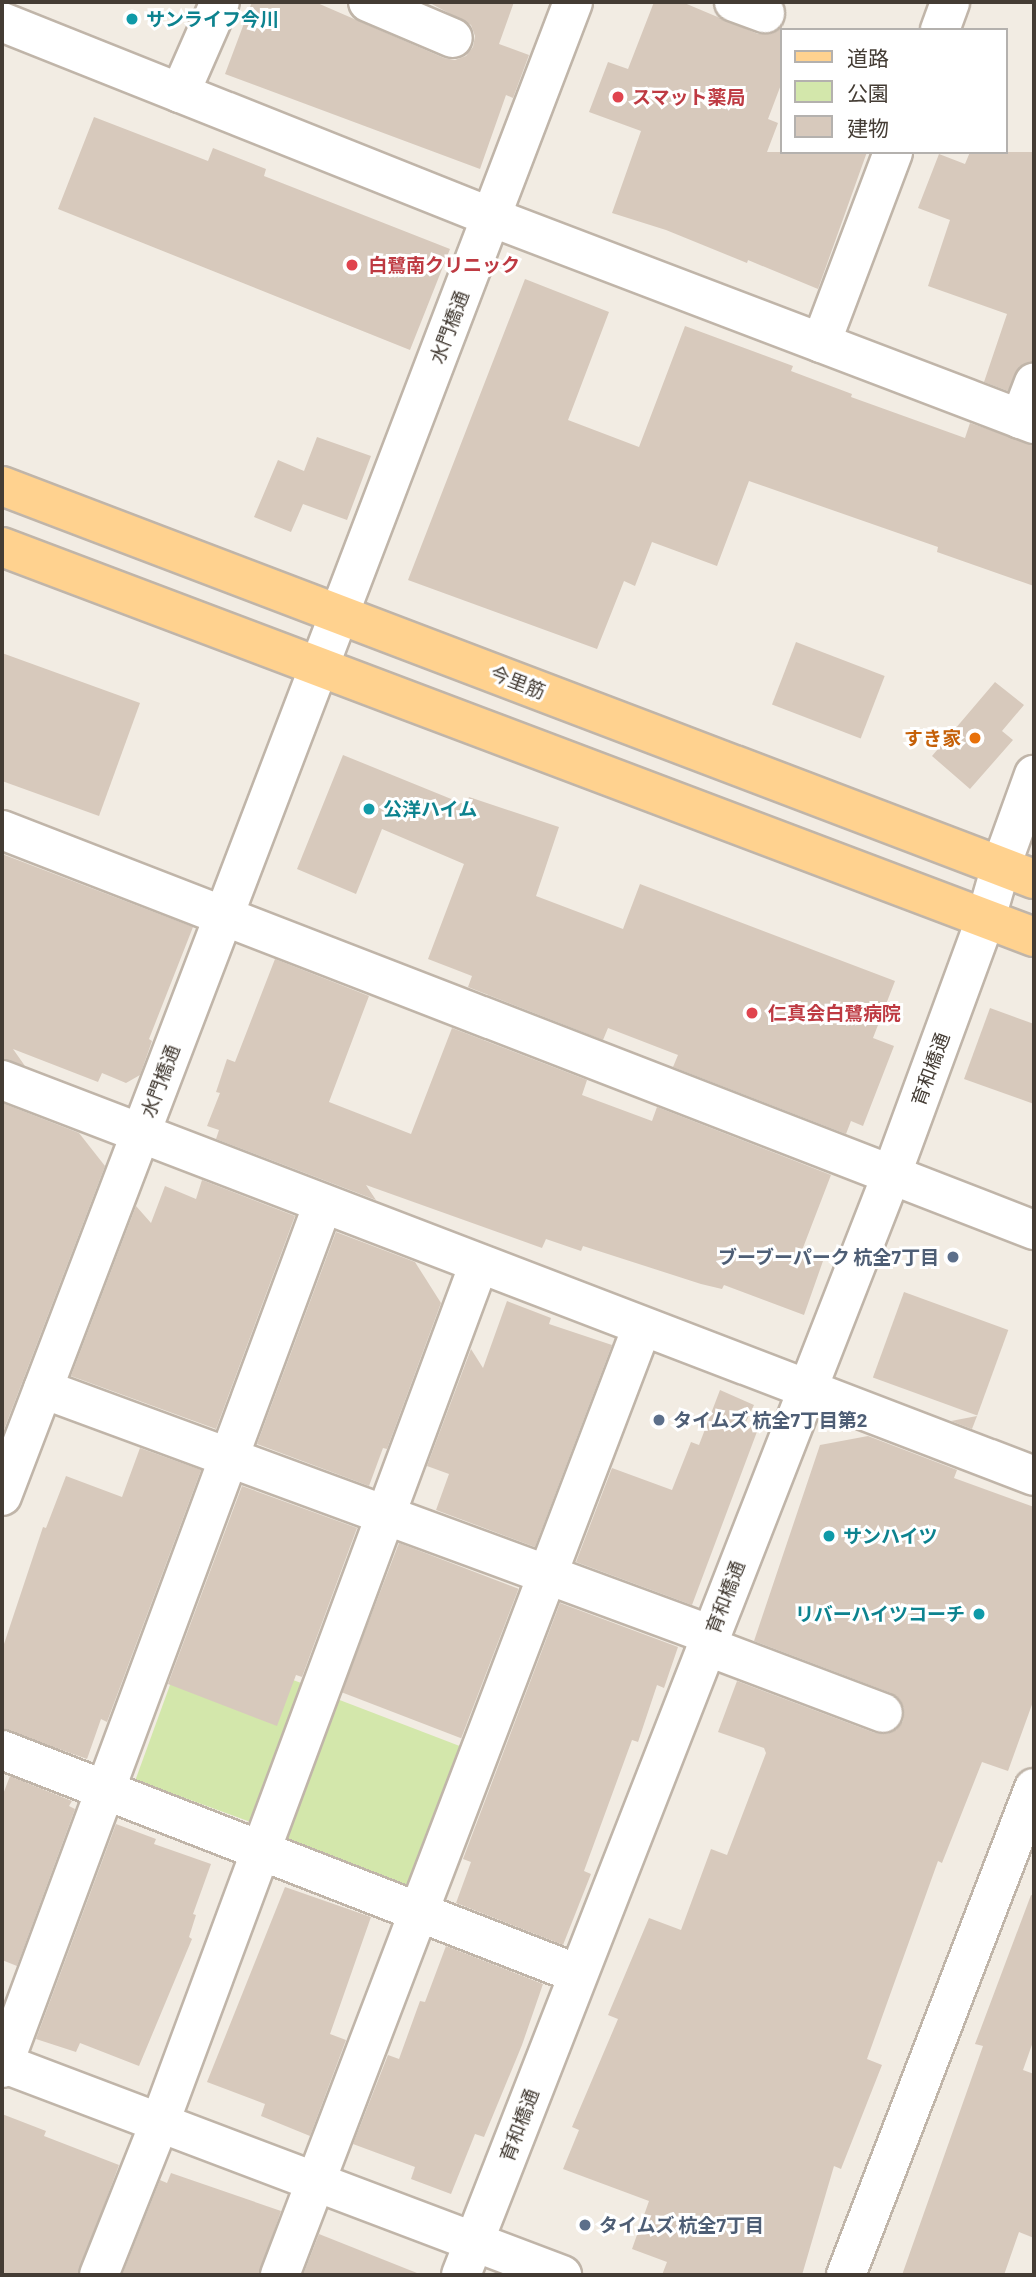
<!DOCTYPE html>
<meta charset="utf-8">
<style>
body{margin:0}
#map{position:relative;width:1036px;height:2277px;overflow:hidden;background:#f2ece3;font-family:Barlow,"Noto Sans JP",sans-serif}
div>[style]{position:absolute}
.green>*{inset:0;background:#d3e7ab;transform-origin:0 0}
.building>*{inset:0;background:#d7c9bc;transform-origin:0 0}
.roads{filter:drop-shadow(2px 0 #c0b5a9) drop-shadow(-2px 0 #c0b5a9) drop-shadow(0 2px #c0b5a9) drop-shadow(0 -2px #c0b5a9)}
.minor>*{height:38px;margin:-19px;padding:0 19px;transform-origin:19px;border-radius:19px;background:#fff}
.major>*{height:38px;margin:-19px;padding:0 19px;transform-origin:19px;border-radius:19px;background:#ffd28f}
.dots>*{width:19px;height:19px;translate:-50% -50%;box-sizing:border-box;border:4px solid #fff;border-radius:50%}
span{translate:-50% -50%;white-space:nowrap;text-align:center;line-height:1.15;-webkit-text-stroke:6px #fff;paint-order:stroke}
.culture-label{font-size:19px;color:#0d838f;font-weight:700}
.left{translate:0 -50%;text-align:left}
.right{translate:-100% -50%;text-align:right}
.health-label{font-size:19px;color:#be3a42;font-weight:700}
.street-label{font-size:19px;color:#443c34}
.food-label{font-size:19px;color:#c56008;font-weight:700}
.service-label{font-size:19px;color:#4e5e75;font-weight:700}
.frame{position:absolute;inset:0;border:4px solid #443c34;pointer-events:none}
.legend{position:absolute;left:780px;top:28px;width:228px;height:126px;box-sizing:border-box;background:#fff;border:2px solid #b4b1ae;margin:0;padding:9px 12px;list-style:none;font-size:21px;color:#443c34}
.legend li{display:flex;align-items:center;gap:14px;height:35px}
.legend b{width:35px;border:2px solid #b4b1ae}
</style>
<div id="map">
<div class="green">
<i style="left:186px;top:1641px;width:127px;height:148px;rotate:20deg"></i>
<i style="left:337px;top:1699px;width:137px;height:149px;rotate:21deg"></i>
</div>
<div class="building">
<i style="clip-path:polygon(252px 2px,315px 2px,444px 58px,455px 60px,466px 56px,473px 47px,475px 36px,471px 25px,428px 2px,514px 2px,499px 44px,529px 55px,513px 98px,506px 95px,480px 169px,225px 74px)"></i>
<i style="clip-path:polygon(654px 2px,682px 2px,758px 34px,770px 34px,782px 25px,782px 82px,768px 119px,778px 123px,767px 152px,867px 152px,818px 289px,748px 260px,747px 263px,666px 230px,612px 213px,641px 131px,589px 112px,608px 62px,628px 69px)"></i>
<i style="clip-path:polygon(94px 117px,208px 161px,213px 148px,266px 169px,264px 176px,450px 249px,410px 350px,58px 209px)"></i>
<i style="clip-path:polygon(970px 152px,1034px 152px,1034px 362px,1020px 366px,1008px 391px,984px 382px,1007px 314px,928px 286px,950px 220px,918px 208px,939px 154px,965px 164px)"></i>
<i style="clip-path:polygon(525px 279px,609px 312px,568px 420px,639px 447px,685px 326px,793px 366px,791px 371px,852px 394px,851px 397px,965px 438px,970px 423px,1034px 445px,1034px 586px,937px 552px,938px 547px,749px 481px,717px 566px,652px 542px,635px 586px,624px 581px,597px 649px,408px 580px)"></i>
<i style="clip-path:polygon(317px 437px,371px 456px,347px 520px,303px 504px,291px 532px,254px 517px,278px 460px,304px 471px)"></i>
<i style="left:796px;top:642px;width:95px;height:67px;rotate:21deg"></i>
<i style="clip-path:polygon(2px 653px,140px 703px,99px 816px,2px 781px)"></i>
<i style="clip-path:polygon(995px 682px,1024px 705px,1002px 731px,1013px 740px,970px 789px,932px 756px)"></i>
<i style="clip-path:polygon(343px 755px,466px 805px,469px 797px,559px 827px,536px 896px,623px 929px,640px 884px,895px 981px,873px 1038px,894px 1046px,863px 1126px,851px 1121px,846px 1134px,673px 1067px,678px 1055px,608px 1028px,603px 1040px,468px 987px,472px 976px,428px 959px,464px 864px,382px 829px,356px 894px,297px 869px)"></i>
<i style="clip-path:polygon(2px 854px,193px 927px,149px 1039px,152px 1041px,140px 1075px,126px 1083px,102px 1073px,98px 1082px,13px 1049px,25px 1066px,2px 1059px)"></i>
<i style="clip-path:polygon(275px 959px,369px 996px,329px 1102px,411px 1134px,452px 1028px,587px 1080px,582px 1095px,652px 1121px,657px 1107px,831px 1175px,801px 1253px,823px 1261px,804px 1315px,724px 1285px,722px 1289px,701px 1284px,583px 1246px,581px 1251px,546px 1239px,542px 1248px,366px 1185px,376px 1200px,216px 1139px,219px 1130px,207px 1126px,220px 1093px,216px 1092px,227px 1059px,235px 1062px)"></i>
<i style="clip-path:polygon(990px 1008px,1034px 1024px,1034px 1104px,964px 1079px)"></i>
<i style="clip-path:polygon(2px 1103px,79px 1133px,105px 1166px,2px 1435px)"></i>
<i style="clip-path:polygon(202px 1180px,295px 1216px,216px 1429px,71px 1376px,136px 1206px,151px 1223px,165px 1186px,196px 1199px)"></i>
<i style="clip-path:polygon(336px 1232px,415px 1262px,441px 1303px,387px 1449px,383px 1448px,369px 1486px,257px 1444px)"></i>
<i style="left:904px;top:1292px;width:111px;height:91px;rotate:20deg"></i>
<i style="clip-path:polygon(507px 1301px,551px 1318px,549px 1324px,612px 1345px,535px 1547px,436px 1510px,449px 1474px,427px 1466px,471px 1349px,483px 1368px)"></i>
<i style="clip-path:polygon(720px 1390px,754px 1405px,745px 1424px,758px 1429px,692px 1605px,576px 1562px,612px 1468px,672px 1490px,691px 1442px,699px 1445px)"></i>
<i style="clip-path:polygon(977px 1416px,972px 1429px,951px 1421px)"></i>
<i style="clip-path:polygon(868px 1436px,957px 1470px,954px 1478px,1034px 1507px,1034px 1699px,1008px 1771px,982px 1762px,942px 1863px,938px 1861px,867px 2059px,882px 2065px,841px 2169px,834px 2166px,802px 2275px,662px 2275px,667px 2262px,632px 2249px,649px 2201px,563px 2169px,579px 2130px,572px 2127px,618px 2019px,608px 2015px,649px 1918px,681px 1930px,711px 1849px,727px 1855px,766px 1753px,764px 1748px,718px 1732px,737px 1681px,875px 1733px,887px 1734px,897px 1729px,903px 1721px,904px 1709px,900px 1700px,891px 1693px,754px 1641px,820px 1445px)"></i>
<i style="clip-path:polygon(140px 1448px,201px 1470px,107px 1722px,101px 1719px,87px 1759px,2px 1729px,2px 1650px,43px 1527px,46px 1528px,66px 1476px,122px 1497px)"></i>
<i style="clip-path:polygon(242px 1486px,357px 1528px,302px 1677px,296px 1675px,277px 1726px,168px 1684px)"></i>
<i style="left:399px;top:1543px;width:128px;height:160px;rotate:21deg"></i>
<i style="clip-path:polygon(560px 1603px,678px 1647px,664px 1688px,657px 1685px,638px 1742px,632px 1740px,584px 1871px,591px 1874px,563px 1945px,456px 1903px,471px 1862px,463px 1859px)"></i>
<i style="clip-path:polygon(10px 1776px,72px 1801px,69px 1806px,75px 1809px,17px 1966px,2px 1960px,2px 1797px)"></i>
<i style="clip-path:polygon(116px 1824px,156px 1839px,154px 1844px,211px 1864px,193px 1914px,196px 1915px,189px 1937px,192px 1939px,139px 2066px,80px 2043px,76px 2052px,36px 2039px)"></i>
<i style="clip-path:polygon(285px 1887px,371px 1917px,330px 2034px,346px 2040px,310px 2136px,261px 2116px,265px 2104px,207px 2082px)"></i>
<i style="clip-path:polygon(1031px 1895px,1034px 1896px,1034px 2039px,1023px 2070px,1034px 2074px,1034px 2238px,1019px 2232px,1004px 2275px,902px 2275px,983px 2046px,975px 2044px)"></i>
<i style="clip-path:polygon(446px 1946px,543px 1984px,522px 2045px,484px 2137px,475px 2134px,451px 2194px,411px 2179px,415px 2167px,353px 2144px,388px 2055px,399px 2059px,420px 2001px,425px 2002px)"></i>
<i style="clip-path:polygon(2px 2114px,46px 2131px,44px 2136px,119px 2165px,78px 2275px,2px 2275px)"></i>
<i style="clip-path:polygon(171px 2173px,281px 2211px,259px 2275px,122px 2275px,160px 2180px,167px 2183px)"></i>
<i style="clip-path:polygon(319px 2234px,417px 2273px,416px 2275px,303px 2275px)"></i>
</div>
<div class="roads">
<div class="minor">
<i style="left:368px;top:2px;width:92px;rotate:23deg"></i>
<i style="left:734px;top:2px;width:33px;rotate:20deg"></i>
<i style="left:2px;top:22px;width:526px;rotate:21.74deg"></i>
<i style="left:491px;top:217px;width:581px;rotate:20.87deg"></i>
<i style="left:940px;top:30px;width:30px;rotate:-70deg"></i>
<i style="left:180px;top:93px;width:99px;rotate:-66.3deg"></i>
<i style="left:821px;top:343px;width:204px;rotate:-69.3deg"></i>
<i style="left:1020px;top:419px;width:39px;rotate:-69deg"></i>
<i style="left:2px;top:830px;width:1107px;rotate:21.19deg"></i>
<i style="left:2px;top:1080px;width:1105px;rotate:20.99deg"></i>
<i style="left:43px;top:1389px;width:712px;rotate:20.22deg"></i>
<i style="left:2px;top:1496px;width:1599px;rotate:-69.08deg"></i>
<i style="left:706px;top:1646px;width:189px;rotate:20.7deg"></i>
<i style="left:2px;top:1750px;width:618px;rotate:21.25deg"></i>
<i style="left:2px;top:2063px;width:599px;rotate:20.74deg"></i>
<i style="left:2px;top:2068px;width:922px;rotate:-69.62deg"></i>
<i style="left:99px;top:2275px;width:165px;rotate:-68.3deg"></i>
<i style="left:160px;top:2122px;width:915px;rotate:-69.61deg"></i>
<i style="left:280px;top:2275px;width:1015px;rotate:-69.1deg"></i>
<i style="left:461px;top:2275px;width:1180px;rotate:-68.63deg"></i>
<i style="left:891px;top:1176px;width:275px;rotate:-69.8deg"></i>
<i style="left:986px;top:918px;width:54px;rotate:-73.9deg"></i>
<i style="left:1001px;top:866px;width:97px;rotate:-70.1deg"></i>
<i style="left:846px;top:2275px;width:522px;rotate:-68.89deg"></i>
</div>
<div class="major">
<i style="left:2px;top:486px;width:1104px;rotate:20.85deg"></i>
<i style="left:2px;top:547px;width:1103px;rotate:20.7deg"></i>
</div>
</div>
<div class="dots">
<i style="left:132px;top:19px;background:#0f9aa8"></i>
<i style="left:618px;top:97px;background:#e0444e"></i>
<i style="left:352px;top:265px;background:#e0444e"></i>
<i style="left:975px;top:738px;background:#e8710a"></i>
<i style="left:369px;top:809px;background:#0f9aa8"></i>
<i style="left:752px;top:1013px;background:#e0444e"></i>
<i style="left:953px;top:1257px;background:#5c6f8a"></i>
<i style="left:659px;top:1420px;background:#5c6f8a"></i>
<i style="left:829px;top:1536px;background:#0f9aa8"></i>
<i style="left:979px;top:1614px;background:#0f9aa8"></i>
<i style="left:585px;top:2225px;background:#5c6f8a"></i>
</div>
<div class="culture-label">
<span class="left" style="left:146px;top:19px">サンライフ今川</span>
<span class="left" style="left:383px;top:809px">公洋ハイム</span>
<span class="left" style="left:843px;top:1536px">サンハイツ</span>
<span class="right" style="left:965px;top:1614px">リバーハイツコーチ</span>
</div>
<div class="health-label">
<span class="left" style="left:632px;top:97px">スマット薬局</span>
<span class="left" style="left:368px;top:265px">白鷺南クリニック</span>
<span class="left" style="left:768px;top:1013px">仁真会白鷺病院</span>
</div>
<div class="street-label">
<span style="left:449px;top:327px;rotate:-69deg">水門橋通</span>
<span style="left:518px;top:682px;rotate:21deg">今里筋</span>
<span style="left:930px;top:1069px;rotate:-70deg">育和橋通</span>
<span style="left:160px;top:1081px;rotate:-69deg">水門橋通</span>
<span style="left:725px;top:1597px;rotate:-69deg">育和橋通</span>
<span style="left:519px;top:2125px;rotate:-69deg">育和橋通</span>
</div>
<div class="food-label">
<span class="right" style="left:961px;top:738px">すき家</span>
</div>
<div class="service-label">
<span class="right" style="left:939px;top:1257px">ブーブーパーク 杭全7丁目</span>
<span class="left" style="left:673px;top:1420px">タイムズ 杭全7丁目第2</span>
<span class="left" style="left:599px;top:2225px">タイムズ 杭全7丁目</span>
</div>
<div class="frame"></div>
<ul class="legend">
<li><b style="height:9px;background:#ffd28f"></b>道路</li>
<li><b style="height:19px;background:#d3e7ab"></b>公園</li>
<li><b style="height:19px;background:#d7c9bc"></b>建物</li>
</ul>
</div>
